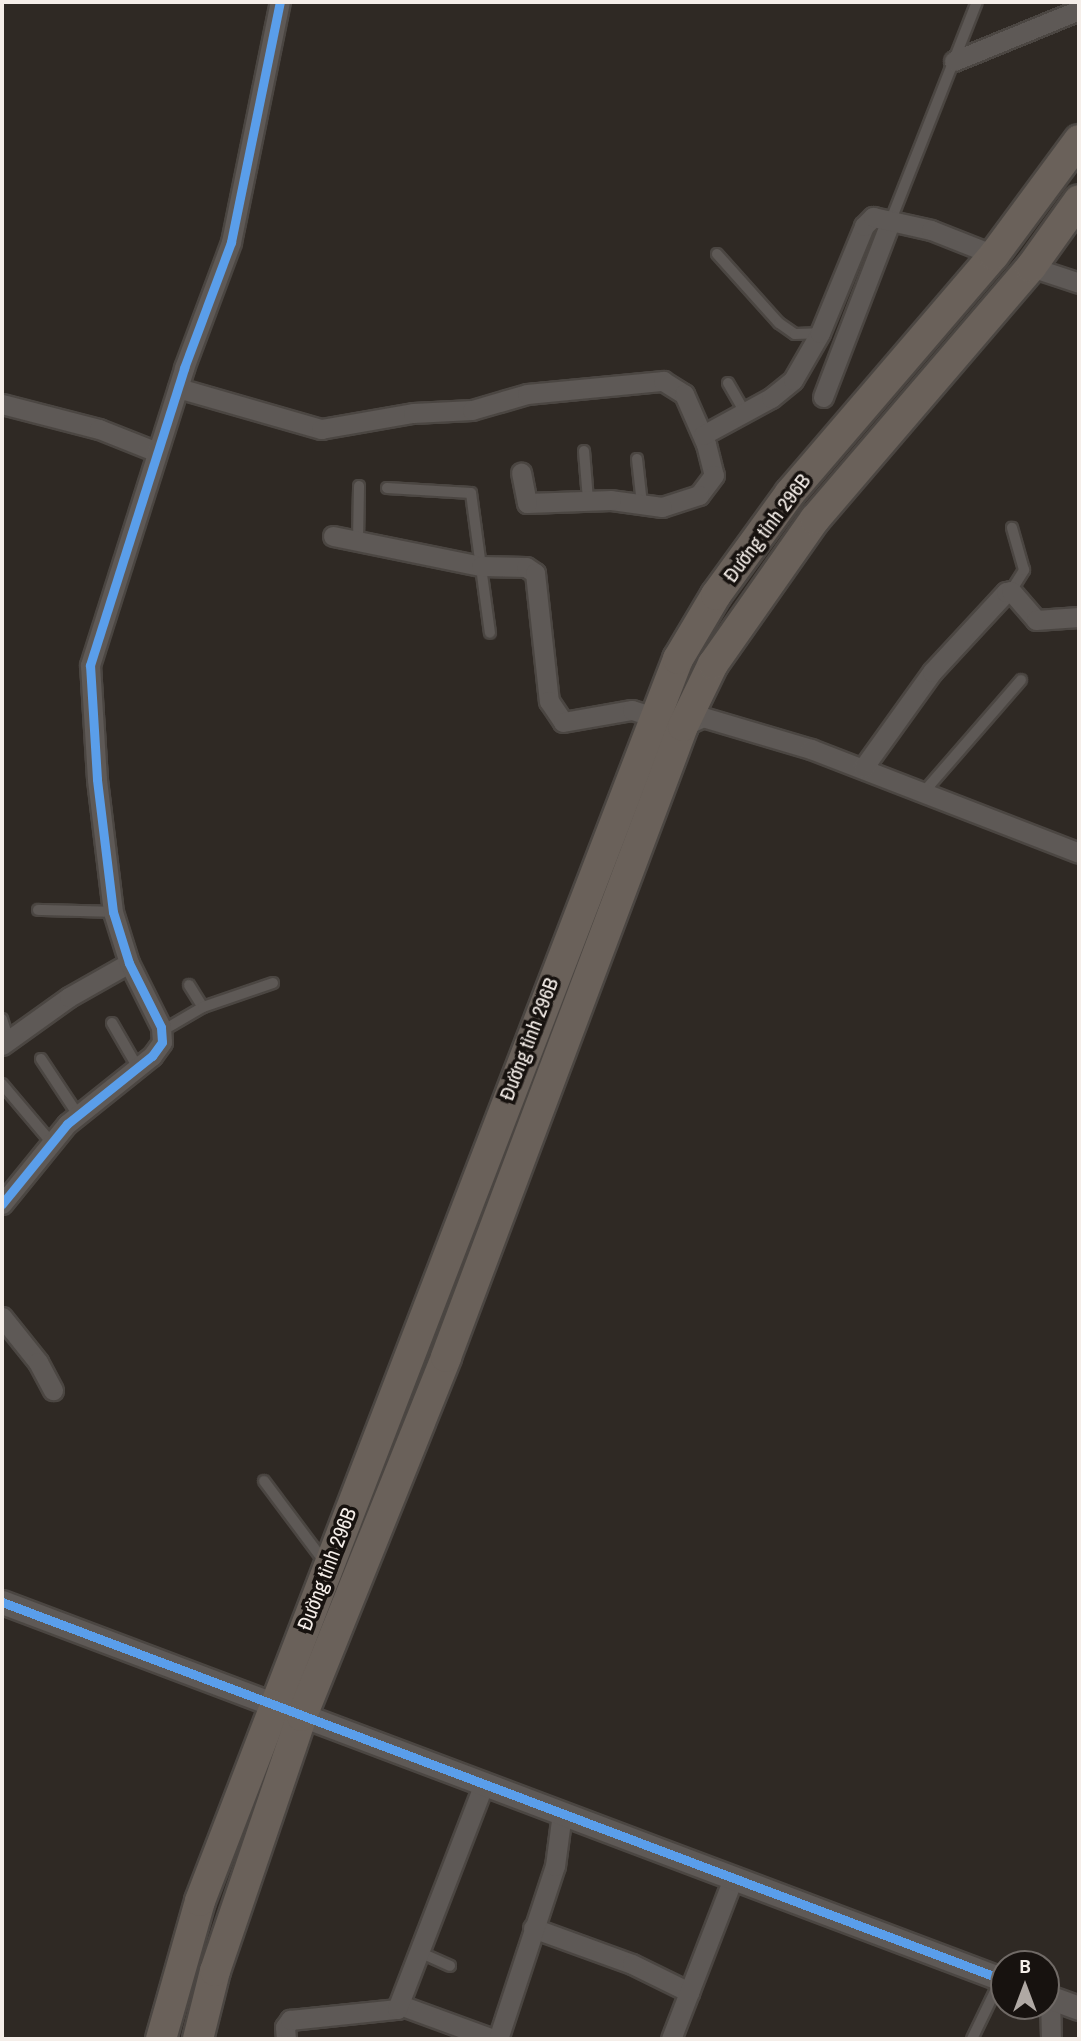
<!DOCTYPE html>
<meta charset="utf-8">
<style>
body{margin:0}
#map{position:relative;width:1081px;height:2041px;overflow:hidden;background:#2f2924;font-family:"Archivo Narrow",sans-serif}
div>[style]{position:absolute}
.roads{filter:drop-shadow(2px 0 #4b4642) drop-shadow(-2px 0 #4b4642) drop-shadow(0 2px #4b4642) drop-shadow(0 -2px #4b4642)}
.service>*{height:10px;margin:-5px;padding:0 5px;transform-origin:5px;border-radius:5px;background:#5e5956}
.minor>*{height:19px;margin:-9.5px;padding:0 9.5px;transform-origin:9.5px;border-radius:9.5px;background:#5e5956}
.tertiary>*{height:23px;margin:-11.5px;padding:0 11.5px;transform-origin:11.5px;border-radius:11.5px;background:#5e5956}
.primary>*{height:30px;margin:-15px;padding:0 15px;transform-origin:15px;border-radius:15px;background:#6a615a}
.cycleway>*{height:9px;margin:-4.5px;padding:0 4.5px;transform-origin:4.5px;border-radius:4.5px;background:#5a9eea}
span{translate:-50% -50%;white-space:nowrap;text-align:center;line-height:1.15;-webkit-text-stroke:7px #17120f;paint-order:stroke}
.street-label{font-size:21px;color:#f5eee9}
.frame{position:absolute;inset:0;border:4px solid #f5eee9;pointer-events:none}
.north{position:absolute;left:990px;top:1950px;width:70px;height:70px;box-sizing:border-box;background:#17120f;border:2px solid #706a66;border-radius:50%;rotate:0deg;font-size:19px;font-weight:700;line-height:28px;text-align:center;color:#f5eee9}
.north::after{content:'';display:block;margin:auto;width:24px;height:32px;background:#b0a9a4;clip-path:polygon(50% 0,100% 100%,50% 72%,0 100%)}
</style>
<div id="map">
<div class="roads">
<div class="service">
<i style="left:891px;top:220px;width:234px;rotate:-68.5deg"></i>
<i style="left:717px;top:254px;width:93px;rotate:48.1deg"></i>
<i style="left:779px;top:323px;width:19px;rotate:35deg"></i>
<i style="left:795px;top:334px;width:24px;rotate:-2deg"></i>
<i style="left:728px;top:383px;width:34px;rotate:60deg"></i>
<i style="left:584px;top:451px;width:49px;rotate:85.3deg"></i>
<i style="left:637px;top:459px;width:45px;rotate:83.7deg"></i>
<i style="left:387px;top:488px;width:84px;rotate:3.4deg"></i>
<i style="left:471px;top:493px;width:141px;rotate:82.3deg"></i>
<i style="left:358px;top:540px;width:54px;rotate:-88.9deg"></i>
<i style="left:1011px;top:591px;width:25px;rotate:-58deg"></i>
<i style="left:1024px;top:570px;width:44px;rotate:-105.9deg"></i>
<i style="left:922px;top:794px;width:151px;rotate:-49deg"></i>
<i style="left:38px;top:910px;width:75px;rotate:1.5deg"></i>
<i style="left:189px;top:985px;width:26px;rotate:58deg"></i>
<i style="left:2px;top:1019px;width:22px;rotate:72deg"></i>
<i style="left:112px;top:1023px;width:52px;rotate:60deg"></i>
<i style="left:162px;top:1031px;width:48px;rotate:-30.3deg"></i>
<i style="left:203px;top:1007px;width:74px;rotate:-18.9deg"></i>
<i style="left:41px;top:1059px;width:67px;rotate:56.5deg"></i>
<i style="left:2px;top:1084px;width:76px;rotate:49.8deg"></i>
<i style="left:264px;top:1481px;width:104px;rotate:53.2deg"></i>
<i style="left:419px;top:1952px;width:34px;rotate:24deg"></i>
<i style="left:972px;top:2039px;width:67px;rotate:-64.2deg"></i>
</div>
<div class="minor">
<i style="left:954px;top:61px;width:135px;rotate:-22.2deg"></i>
<i style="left:1031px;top:267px;width:51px;rotate:18.4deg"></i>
<i style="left:178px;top:388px;width:149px;rotate:16deg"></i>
<i style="left:321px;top:429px;width:93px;rotate:-9.9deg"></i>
<i style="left:413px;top:413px;width:59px;rotate:-2.9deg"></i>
<i style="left:472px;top:410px;width:57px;rotate:-16.2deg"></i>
<i style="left:527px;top:394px;width:137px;rotate:-5.5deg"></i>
<i style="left:663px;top:381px;width:25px;rotate:32deg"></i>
<i style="left:684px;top:394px;width:55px;rotate:66.3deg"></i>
<i style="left:706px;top:444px;width:32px;rotate:76deg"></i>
<i style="left:714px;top:475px;width:25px;rotate:127deg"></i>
<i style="left:699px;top:495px;width:39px;rotate:162deg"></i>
<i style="left:662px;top:507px;width:51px;rotate:-172.2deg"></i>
<i style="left:611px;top:500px;width:84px;rotate:178deg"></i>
<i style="left:527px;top:503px;width:31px;rotate:-101deg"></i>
<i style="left:823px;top:397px;width:190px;rotate:-69deg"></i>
<i style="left:2px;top:404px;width:100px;rotate:14.5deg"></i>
<i style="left:99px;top:429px;width:62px;rotate:21.6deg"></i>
<i style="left:703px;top:435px;width:77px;rotate:-28.6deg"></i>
<i style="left:771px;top:398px;width:28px;rotate:-39deg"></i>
<i style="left:793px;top:380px;width:54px;rotate:-60.1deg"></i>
<i style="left:820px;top:333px;width:116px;rotate:-67.6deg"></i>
<i style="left:864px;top:226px;width:13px;rotate:-45deg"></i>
<i style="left:873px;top:217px;width:59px;rotate:12.6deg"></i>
<i style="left:931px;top:230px;width:68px;rotate:21.6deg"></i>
<i style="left:333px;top:536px;width:151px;rotate:11.5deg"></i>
<i style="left:481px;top:566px;width:45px;rotate:1.3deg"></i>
<i style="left:526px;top:567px;width:11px;rotate:34deg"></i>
<i style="left:535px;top:573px;width:129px;rotate:83.8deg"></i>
<i style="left:549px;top:701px;width:25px;rotate:56deg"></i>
<i style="left:563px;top:722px;width:70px;rotate:-9.9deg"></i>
<i style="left:632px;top:710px;width:53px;rotate:17.4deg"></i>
<i style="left:683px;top:726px;width:22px;rotate:-24deg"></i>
<i style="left:703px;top:717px;width:113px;rotate:16.5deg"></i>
<i style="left:811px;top:749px;width:287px;rotate:21.2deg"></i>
<i style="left:863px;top:768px;width:118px;rotate:-54.3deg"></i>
<i style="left:932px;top:672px;width:109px;rotate:-47.2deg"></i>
<i style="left:1006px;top:592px;width:5px;rotate:-11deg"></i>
<i style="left:1011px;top:591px;width:38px;rotate:49deg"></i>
<i style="left:1036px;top:620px;width:43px;rotate:-4deg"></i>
<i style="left:2px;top:1045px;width:82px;rotate:-35.6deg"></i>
<i style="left:69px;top:997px;width:69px;rotate:-29.5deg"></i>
<i style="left:2px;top:1204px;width:103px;rotate:-50.9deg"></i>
<i style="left:67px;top:1124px;width:109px;rotate:-38.7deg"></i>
<i style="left:152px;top:1056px;width:17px;rotate:-54deg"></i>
<i style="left:162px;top:1042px;width:15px;rotate:-94deg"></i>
<i style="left:161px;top:1027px;width:72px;rotate:-116.6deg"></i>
<i style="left:129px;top:963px;width:53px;rotate:-107.4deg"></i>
<i style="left:113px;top:912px;width:134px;rotate:-96.9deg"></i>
<i style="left:97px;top:779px;width:114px;rotate:-93.5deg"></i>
<i style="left:90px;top:665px;width:312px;rotate:-72.4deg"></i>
<i style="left:184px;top:368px;width:134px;rotate:-69.5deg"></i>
<i style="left:231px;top:242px;width:245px;rotate:-78.5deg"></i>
<i style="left:2px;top:1317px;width:58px;rotate:51.3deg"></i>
<i style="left:38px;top:1362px;width:32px;rotate:62deg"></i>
<i style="left:533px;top:1928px;width:105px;rotate:20deg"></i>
<i style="left:632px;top:1964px;width:64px;rotate:26.2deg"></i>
<i style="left:1050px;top:1997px;width:42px;rotate:88.6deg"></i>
<i style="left:400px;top:2005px;width:99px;rotate:20.1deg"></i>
<i style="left:286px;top:2039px;width:12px;rotate:-95deg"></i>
<i style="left:285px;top:2027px;width:9px;rotate:-54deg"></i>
<i style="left:290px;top:2020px;width:108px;rotate:-5.9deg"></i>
<i style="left:397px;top:2009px;width:241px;rotate:-68.9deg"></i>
<i style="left:498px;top:2039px;width:182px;rotate:-71.8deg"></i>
<i style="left:555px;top:1866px;width:53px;rotate:-82.5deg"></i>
<i style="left:671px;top:2039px;width:173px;rotate:-68.9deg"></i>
</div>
<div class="tertiary">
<i style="left:2px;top:1602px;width:1071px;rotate:20.67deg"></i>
<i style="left:1046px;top:1996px;width:35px;rotate:20deg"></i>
</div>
<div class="primary">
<i style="left:161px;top:2039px;width:143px;rotate:-74.2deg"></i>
<i style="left:200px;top:1901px;width:1331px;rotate:-68.95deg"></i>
<i style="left:678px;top:659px;width:74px;rotate:-59.3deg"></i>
<i style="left:716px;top:595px;width:126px;rotate:-54deg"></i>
<i style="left:790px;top:493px;width:313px;rotate:-49.4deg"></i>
<i style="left:994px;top:255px;width:143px;rotate:-53.5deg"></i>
<i style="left:198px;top:2039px;width:70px;rotate:-76deg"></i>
<i style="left:215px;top:1971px;width:269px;rotate:-71.2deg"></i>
<i style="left:302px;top:1716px;width:387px;rotate:-68.1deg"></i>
<i style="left:446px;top:1357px;width:674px;rotate:-69.41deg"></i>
<i style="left:683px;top:726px;width:69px;rotate:-64.2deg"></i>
<i style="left:713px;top:664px;width:177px;rotate:-54.9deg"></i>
<i style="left:815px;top:519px;width:332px;rotate:-49.4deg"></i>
<i style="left:1031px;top:267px;width:82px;rotate:-54.4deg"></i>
</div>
</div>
<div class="cycleway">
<i style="left:2px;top:1204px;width:103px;rotate:-50.9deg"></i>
<i style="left:67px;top:1124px;width:109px;rotate:-38.7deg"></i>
<i style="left:152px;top:1056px;width:17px;rotate:-54deg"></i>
<i style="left:162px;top:1042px;width:15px;rotate:-94deg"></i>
<i style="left:161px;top:1027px;width:72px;rotate:-116.6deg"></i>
<i style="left:129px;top:963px;width:53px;rotate:-107.4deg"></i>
<i style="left:113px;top:912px;width:134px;rotate:-96.9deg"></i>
<i style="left:97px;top:779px;width:114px;rotate:-93.5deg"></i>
<i style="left:90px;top:665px;width:312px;rotate:-72.4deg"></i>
<i style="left:184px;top:368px;width:134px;rotate:-69.5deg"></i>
<i style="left:231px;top:242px;width:245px;rotate:-78.5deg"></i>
<i style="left:2px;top:1602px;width:1071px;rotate:20.67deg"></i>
</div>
<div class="street-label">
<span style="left:767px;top:528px;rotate:-53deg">Đường tỉnh 296B</span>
<span style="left:529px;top:1039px;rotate:-69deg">Đường tỉnh 296B</span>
<span style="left:327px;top:1569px;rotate:-69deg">Đường tỉnh 296B</span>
</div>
<div class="frame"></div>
<div class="north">B</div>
</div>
